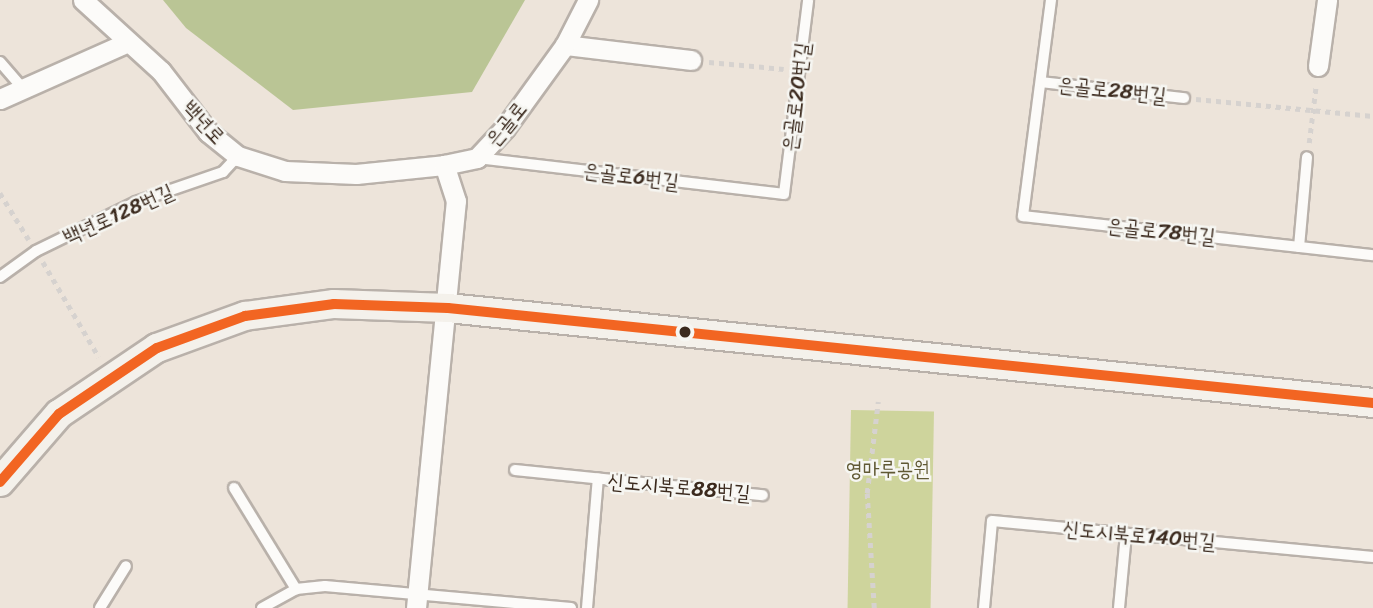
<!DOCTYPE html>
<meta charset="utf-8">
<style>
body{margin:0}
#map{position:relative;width:1373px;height:608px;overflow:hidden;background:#ede4da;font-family:Sriracha,"Poor Story",sans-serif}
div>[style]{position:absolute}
.green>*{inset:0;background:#ced49c;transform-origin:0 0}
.forest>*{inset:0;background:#bac595}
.path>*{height:4.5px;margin-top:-2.25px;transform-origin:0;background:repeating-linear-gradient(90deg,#d6d2cf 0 5px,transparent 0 10px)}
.roads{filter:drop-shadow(2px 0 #b9b1aa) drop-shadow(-2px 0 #b9b1aa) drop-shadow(0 2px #b9b1aa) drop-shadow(0 -2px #b9b1aa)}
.lane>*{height:10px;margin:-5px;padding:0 5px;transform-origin:5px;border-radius:5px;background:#fcfbf9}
.street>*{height:19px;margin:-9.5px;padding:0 9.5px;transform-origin:9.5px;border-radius:9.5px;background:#fcfbf9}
.secondary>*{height:28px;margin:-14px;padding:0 14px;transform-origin:14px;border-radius:14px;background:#f4f1eb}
.bus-1>*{height:10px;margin:-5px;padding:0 5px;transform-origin:5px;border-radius:5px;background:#f26522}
.dots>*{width:19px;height:19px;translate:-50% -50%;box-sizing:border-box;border:4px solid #f6f6f2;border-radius:50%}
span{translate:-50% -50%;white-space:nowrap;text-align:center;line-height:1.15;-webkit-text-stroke:5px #f6f6f2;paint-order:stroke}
.street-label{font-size:21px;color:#3b2a1e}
.park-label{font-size:21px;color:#605934}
</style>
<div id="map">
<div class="green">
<i style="left:851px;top:410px;width:83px;height:199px;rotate:1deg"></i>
</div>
<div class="forest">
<i style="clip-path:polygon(163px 0,525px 0,472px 92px,293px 110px,186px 28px)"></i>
</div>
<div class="path">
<i style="left:709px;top:62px;width:75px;rotate:5.3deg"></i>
<i style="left:1196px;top:99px;width:178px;rotate:5.5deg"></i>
<i style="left:1309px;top:143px;width:58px;rotate:-83.1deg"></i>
<i style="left:0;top:193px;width:55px;rotate:58.3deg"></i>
<i style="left:43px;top:262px;width:110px;rotate:59.5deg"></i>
<i style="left:874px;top:608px;width:115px;rotate:-93.5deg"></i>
<i style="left:867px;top:493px;width:92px;rotate:-83.1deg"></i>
</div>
<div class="roads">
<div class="lane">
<i style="left:1051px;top:0;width:218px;rotate:97.4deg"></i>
<i style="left:1023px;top:216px;width:352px;rotate:6.4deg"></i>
<i style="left:0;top:62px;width:33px;rotate:49deg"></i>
<i style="left:1041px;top:82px;width:144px;rotate:6.4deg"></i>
<i style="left:478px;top:158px;width:308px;rotate:6.7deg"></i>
<i style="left:784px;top:194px;width:195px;rotate:-82.9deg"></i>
<i style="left:1299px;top:247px;width:90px;rotate:-84.9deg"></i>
<i style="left:0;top:277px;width:44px;rotate:-35.8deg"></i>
<i style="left:36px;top:251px;width:111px;rotate:-26.1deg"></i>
<i style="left:136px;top:202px;width:92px;rotate:-19deg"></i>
<i style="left:223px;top:172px;width:22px;rotate:-47deg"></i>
<i style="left:515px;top:470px;width:249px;rotate:5.8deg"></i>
<i style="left:234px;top:488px;width:119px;rotate:58.5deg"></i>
<i style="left:100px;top:608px;width:49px;rotate:-58.2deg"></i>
<i style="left:262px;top:608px;width:39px;rotate:-29deg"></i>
<i style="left:296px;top:589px;width:29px;rotate:-6deg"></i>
<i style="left:325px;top:586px;width:247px;rotate:5.1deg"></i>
<i style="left:587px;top:608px;width:130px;rotate:-85.2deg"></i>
<i style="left:984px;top:608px;width:87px;rotate:-84.7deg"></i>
<i style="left:992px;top:521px;width:383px;rotate:5.4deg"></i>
<i style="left:1119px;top:608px;width:74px;rotate:-84.6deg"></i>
</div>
<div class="street">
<i style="left:83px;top:0;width:105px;rotate:42.3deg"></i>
<i style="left:161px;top:71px;width:77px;rotate:52.4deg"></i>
<i style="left:208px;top:132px;width:38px;rotate:39deg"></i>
<i style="left:238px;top:156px;width:49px;rotate:17.7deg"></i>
<i style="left:285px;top:171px;width:71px;rotate:2.4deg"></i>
<i style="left:356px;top:174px;width:88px;rotate:-5.8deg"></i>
<i style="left:565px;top:45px;width:127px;rotate:6.8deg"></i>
<i style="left:1318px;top:66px;width:67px;rotate:-82.2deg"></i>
<i style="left:0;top:99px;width:140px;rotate:-24deg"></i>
<i style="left:416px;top:608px;width:409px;rotate:-84.4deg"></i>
<i style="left:456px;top:201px;width:38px;rotate:-108deg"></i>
<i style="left:444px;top:165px;width:34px;rotate:-12deg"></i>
<i style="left:477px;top:158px;width:41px;rotate:-47deg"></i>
<i style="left:505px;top:128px;width:102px;rotate:-54.1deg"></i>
<i style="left:565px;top:45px;width:51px;rotate:-62.9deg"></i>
</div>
<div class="secondary">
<i style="left:0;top:482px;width:90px;rotate:-49.1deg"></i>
<i style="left:59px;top:414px;width:118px;rotate:-34deg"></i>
<i style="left:157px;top:348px;width:94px;rotate:-20deg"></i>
<i style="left:245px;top:316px;width:90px;rotate:-7.7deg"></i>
<i style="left:334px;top:304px;width:114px;rotate:2deg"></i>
<i style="left:448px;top:308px;width:930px;rotate:5.86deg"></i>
</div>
</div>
<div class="bus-1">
<i style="left:0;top:482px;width:90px;rotate:-49.1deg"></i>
<i style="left:59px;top:414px;width:118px;rotate:-34deg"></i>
<i style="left:157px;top:348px;width:94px;rotate:-20deg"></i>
<i style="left:245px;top:316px;width:90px;rotate:-7.7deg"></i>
<i style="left:334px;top:304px;width:114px;rotate:2deg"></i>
<i style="left:448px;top:308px;width:930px;rotate:5.86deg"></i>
</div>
<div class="dots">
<i style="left:685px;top:332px;background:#3b2a1e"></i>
</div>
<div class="street-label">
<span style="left:1112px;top:90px;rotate:6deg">은골로28번길</span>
<span style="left:796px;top:97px;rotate:-83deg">은골로20번길</span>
<span style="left:204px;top:122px;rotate:47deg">백년로</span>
<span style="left:506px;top:124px;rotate:-51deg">은골로</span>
<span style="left:631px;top:176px;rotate:7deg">은골로6번길</span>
<span style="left:118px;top:214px;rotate:-24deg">백년로128번길</span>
<span style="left:1161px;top:231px;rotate:6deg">은골로78번길</span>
<span style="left:679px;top:487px;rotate:5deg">신도시북로88번길</span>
<span style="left:1139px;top:535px;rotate:5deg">신도시북로140번길</span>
</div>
<div class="park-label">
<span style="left:888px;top:469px">영마루공원</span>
</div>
</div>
